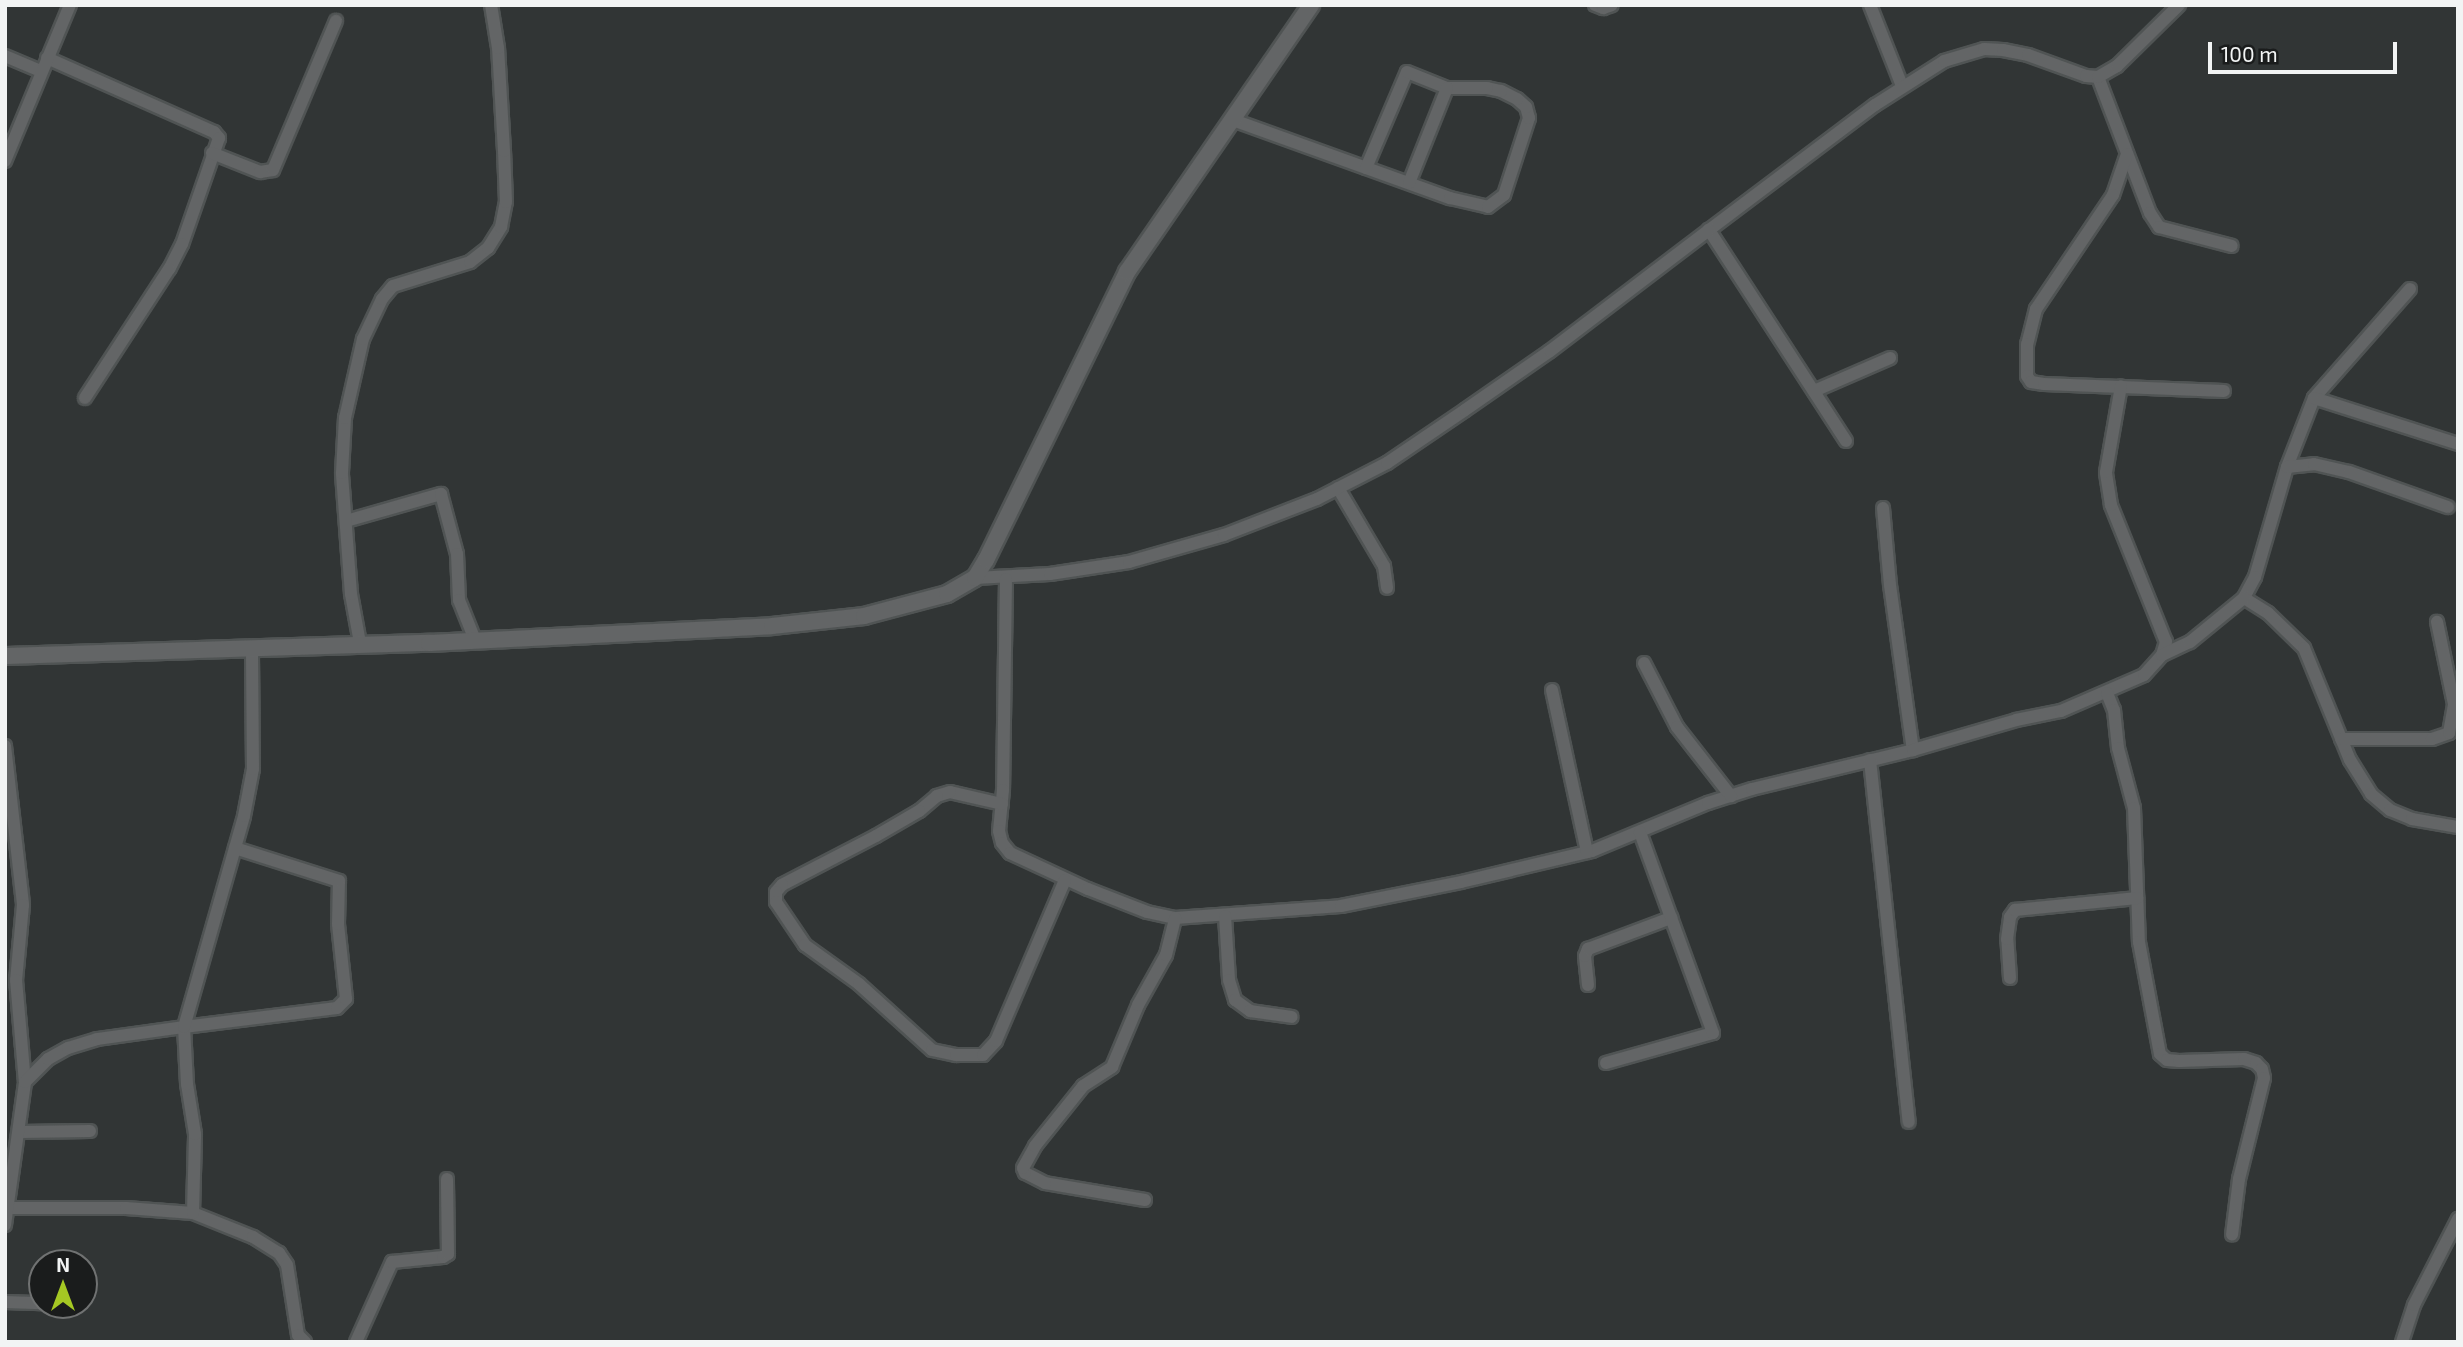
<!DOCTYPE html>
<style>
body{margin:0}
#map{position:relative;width:2463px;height:1347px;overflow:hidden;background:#313535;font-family:"Exo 2",sans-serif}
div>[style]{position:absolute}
.roads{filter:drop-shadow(2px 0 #505454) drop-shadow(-2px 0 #505454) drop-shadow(0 2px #505454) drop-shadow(0 -2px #505454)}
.minor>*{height:12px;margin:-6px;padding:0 6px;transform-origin:6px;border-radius:6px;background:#636566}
.tertiary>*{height:16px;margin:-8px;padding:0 8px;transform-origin:8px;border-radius:8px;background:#636566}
span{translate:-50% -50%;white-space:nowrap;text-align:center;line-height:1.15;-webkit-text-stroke:5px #1a1c1c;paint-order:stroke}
.frame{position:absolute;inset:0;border:7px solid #f2f4f4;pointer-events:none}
.north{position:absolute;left:28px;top:1249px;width:70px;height:70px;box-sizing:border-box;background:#1a1c1c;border:2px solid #707272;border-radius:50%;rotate:0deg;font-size:19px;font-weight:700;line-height:28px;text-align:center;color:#f2f4f4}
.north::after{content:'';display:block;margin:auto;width:24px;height:32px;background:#a5c823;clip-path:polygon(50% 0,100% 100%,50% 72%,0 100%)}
.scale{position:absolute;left:2208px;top:42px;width:189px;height:32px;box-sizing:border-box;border:4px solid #f2f4f4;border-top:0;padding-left:9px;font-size:21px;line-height:24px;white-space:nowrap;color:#f2f4f4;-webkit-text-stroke:5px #1a1c1c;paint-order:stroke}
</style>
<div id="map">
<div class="roads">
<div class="minor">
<i style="left:1595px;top:5px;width:9px;rotate:21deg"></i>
<i style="left:1603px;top:8px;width:9px;rotate:-18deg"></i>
<i style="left:1870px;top:5px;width:87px;rotate:68.4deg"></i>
<i style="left:5px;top:56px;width:38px;rotate:23deg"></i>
<i style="left:47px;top:58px;width:183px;rotate:23.9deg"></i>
<i style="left:214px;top:132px;width:8px;rotate:50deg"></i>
<i style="left:219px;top:138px;width:112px;rotate:109.2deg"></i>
<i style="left:182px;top:244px;width:28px;rotate:117deg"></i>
<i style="left:169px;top:269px;width:154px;rotate:123.1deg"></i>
<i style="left:2098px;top:77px;width:146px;rotate:69.1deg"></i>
<i style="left:2150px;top:213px;width:17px;rotate:57deg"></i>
<i style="left:2159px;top:227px;width:75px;rotate:14.6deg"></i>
<i style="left:1233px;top:120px;width:231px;rotate:19.8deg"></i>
<i style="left:1450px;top:198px;width:39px;rotate:13deg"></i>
<i style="left:1488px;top:207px;width:20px;rotate:-37deg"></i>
<i style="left:1504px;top:195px;width:81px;rotate:-72deg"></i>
<i style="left:1529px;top:118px;width:11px;rotate:-105deg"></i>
<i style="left:1526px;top:107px;width:12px;rotate:-138deg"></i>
<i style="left:1517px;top:99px;width:18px;rotate:-153deg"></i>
<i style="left:1501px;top:91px;width:14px;rotate:-168deg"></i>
<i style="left:1487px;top:88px;width:40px;rotate:180deg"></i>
<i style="left:212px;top:153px;width:52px;rotate:21.6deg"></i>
<i style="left:260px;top:172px;width:13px;rotate:-9deg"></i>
<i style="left:273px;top:170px;width:162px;rotate:-67.1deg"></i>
<i style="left:2127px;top:154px;width:43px;rotate:108.9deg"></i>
<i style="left:2113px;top:195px;width:138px;rotate:124deg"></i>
<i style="left:2036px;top:309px;width:36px;rotate:104deg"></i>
<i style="left:2027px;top:344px;width:32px;rotate:90deg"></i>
<i style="left:2027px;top:376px;width:7px;rotate:56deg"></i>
<i style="left:2031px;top:382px;width:13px;rotate:9deg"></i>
<i style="left:2044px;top:384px;width:180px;rotate:2.2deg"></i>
<i style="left:5px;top:161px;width:169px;rotate:-67.4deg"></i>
<i style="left:1366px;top:168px;width:104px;rotate:-66.9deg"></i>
<i style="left:1407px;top:72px;width:43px;rotate:21.8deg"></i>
<i style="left:1447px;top:88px;width:102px;rotate:111.8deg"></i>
<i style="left:2410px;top:289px;width:145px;rotate:131.4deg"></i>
<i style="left:2314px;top:398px;width:74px;rotate:111.4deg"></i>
<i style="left:2287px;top:467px;width:115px;rotate:106.2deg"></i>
<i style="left:2255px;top:577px;width:24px;rotate:118deg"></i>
<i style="left:2244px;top:598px;width:28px;rotate:32deg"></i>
<i style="left:2268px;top:613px;width:50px;rotate:44.2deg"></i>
<i style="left:2304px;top:648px;width:121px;rotate:67.7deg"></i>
<i style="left:2350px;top:760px;width:40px;rotate:58deg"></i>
<i style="left:2371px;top:794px;width:25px;rotate:40deg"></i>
<i style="left:2390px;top:810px;width:24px;rotate:22deg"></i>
<i style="left:2412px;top:819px;width:47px;rotate:9.9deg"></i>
<i style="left:1814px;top:391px;width:83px;rotate:-23.5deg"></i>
<i style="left:2314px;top:398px;width:151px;rotate:17.7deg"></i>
<i style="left:1846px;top:441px;width:252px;rotate:-123deg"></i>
<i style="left:1709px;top:230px;width:208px;rotate:-37deg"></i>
<i style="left:1875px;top:105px;width:82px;rotate:-32.5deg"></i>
<i style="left:1944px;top:61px;width:42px;rotate:-16.7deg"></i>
<i style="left:1984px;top:49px;width:19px;rotate:3deg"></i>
<i style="left:2003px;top:50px;width:25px;rotate:11deg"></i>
<i style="left:2028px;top:55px;width:62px;rotate:19.9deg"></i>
<i style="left:2086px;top:76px;width:12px;rotate:5deg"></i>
<i style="left:2098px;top:77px;width:22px;rotate:-30deg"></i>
<i style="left:2117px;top:66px;width:87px;rotate:-44.5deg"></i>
<i style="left:2287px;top:467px;width:27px;rotate:-6deg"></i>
<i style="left:2314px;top:464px;width:36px;rotate:13deg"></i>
<i style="left:2349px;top:472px;width:105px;rotate:19.5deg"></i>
<i style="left:1338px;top:488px;width:91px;rotate:59.5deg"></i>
<i style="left:1384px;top:566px;width:22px;rotate:82deg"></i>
<i style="left:1883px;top:508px;width:77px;rotate:84.8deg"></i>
<i style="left:1890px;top:585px;width:167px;rotate:82.1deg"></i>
<i style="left:346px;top:521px;width:99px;rotate:-15.9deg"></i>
<i style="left:441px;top:494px;width:62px;rotate:75.1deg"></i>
<i style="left:457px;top:554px;width:46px;rotate:87.5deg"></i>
<i style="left:459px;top:600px;width:43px;rotate:68.2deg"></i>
<i style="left:975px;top:578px;width:75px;rotate:-3.1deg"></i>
<i style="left:1050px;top:574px;width:80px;rotate:-8.6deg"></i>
<i style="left:1129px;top:562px;width:99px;rotate:-15.9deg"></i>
<i style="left:1224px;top:535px;width:100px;rotate:-21.2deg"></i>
<i style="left:1317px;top:499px;width:79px;rotate:-27.2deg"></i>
<i style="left:1387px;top:463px;width:94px;rotate:-34.2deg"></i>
<i style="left:1465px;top:410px;width:103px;rotate:-34.8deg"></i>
<i style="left:1550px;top:351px;width:200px;rotate:-37.3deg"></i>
<i style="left:1006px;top:579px;width:211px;rotate:90.8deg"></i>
<i style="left:1003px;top:790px;width:41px;rotate:95.6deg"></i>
<i style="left:999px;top:831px;width:12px;rotate:76deg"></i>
<i style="left:1002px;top:843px;width:13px;rotate:51deg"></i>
<i style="left:1010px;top:853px;width:86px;rotate:24.8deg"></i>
<i style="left:1088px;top:889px;width:63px;rotate:21.3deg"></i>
<i style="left:1147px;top:912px;width:29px;rotate:12deg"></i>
<i style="left:1175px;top:918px;width:166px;rotate:-4.1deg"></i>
<i style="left:1341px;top:906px;width:122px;rotate:-11.3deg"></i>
<i style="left:1461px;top:882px;width:135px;rotate:-13.3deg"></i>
<i style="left:1592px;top:851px;width:126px;rotate:-22.5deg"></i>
<i style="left:1708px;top:803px;width:46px;rotate:-17.7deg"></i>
<i style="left:1752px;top:789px;width:166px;rotate:-13.6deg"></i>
<i style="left:1913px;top:750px;width:107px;rotate:-16.2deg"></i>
<i style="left:2016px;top:720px;width:46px;rotate:-11.3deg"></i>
<i style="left:2061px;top:711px;width:90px;rotate:-23.4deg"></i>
<i style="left:2144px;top:675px;width:27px;rotate:-48deg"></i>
<i style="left:2162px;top:655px;width:14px;rotate:-73deg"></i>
<i style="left:2166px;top:642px;width:148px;rotate:-111.9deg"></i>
<i style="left:2111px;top:505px;width:33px;rotate:-99deg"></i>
<i style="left:2106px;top:472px;width:87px;rotate:-80.1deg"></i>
<i style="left:360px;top:643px;width:50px;rotate:-100.4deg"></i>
<i style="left:351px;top:594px;width:121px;rotate:-94.3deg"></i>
<i style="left:342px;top:473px;width:55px;rotate:-86.9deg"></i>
<i style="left:345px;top:418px;width:81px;rotate:-77.2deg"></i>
<i style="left:363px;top:339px;width:44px;rotate:-64.6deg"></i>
<i style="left:382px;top:299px;width:17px;rotate:-50deg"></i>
<i style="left:393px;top:286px;width:81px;rotate:-17.3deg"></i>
<i style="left:470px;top:262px;width:23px;rotate:-38deg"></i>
<i style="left:488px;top:248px;width:25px;rotate:-58deg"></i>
<i style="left:501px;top:227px;width:25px;rotate:-79deg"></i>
<i style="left:506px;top:202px;width:51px;rotate:-92.2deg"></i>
<i style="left:504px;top:151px;width:103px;rotate:-93.3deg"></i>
<i style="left:498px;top:48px;width:44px;rotate:-99.2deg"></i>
<i style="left:2162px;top:655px;width:31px;rotate:-25deg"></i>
<i style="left:2190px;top:642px;width:70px;rotate:-39.2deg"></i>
<i style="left:1644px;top:663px;width:72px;rotate:62.7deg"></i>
<i style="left:1677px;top:727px;width:88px;rotate:52deg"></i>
<i style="left:1552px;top:690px;width:166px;rotate:77.8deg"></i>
<i style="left:2107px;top:693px;width:18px;rotate:68deg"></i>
<i style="left:2114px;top:710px;width:38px;rotate:84deg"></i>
<i style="left:2118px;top:748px;width:62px;rotate:75.1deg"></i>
<i style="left:2134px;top:808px;width:134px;rotate:87.9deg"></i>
<i style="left:2139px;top:942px;width:114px;rotate:79.4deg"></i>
<i style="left:2160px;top:1054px;width:9px;rotate:41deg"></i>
<i style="left:2167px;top:1060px;width:12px;rotate:5deg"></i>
<i style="left:2179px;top:1061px;width:65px;rotate:-1.8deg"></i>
<i style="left:2244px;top:1059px;width:13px;rotate:18deg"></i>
<i style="left:2256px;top:1063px;width:8px;rotate:45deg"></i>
<i style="left:2262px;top:1069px;width:9px;rotate:77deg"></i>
<i style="left:2264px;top:1078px;width:104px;rotate:103.9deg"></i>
<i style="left:2239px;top:1179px;width:56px;rotate:97.1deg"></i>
<i style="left:2341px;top:739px;width:91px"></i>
<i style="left:2432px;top:739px;width:18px;rotate:-19deg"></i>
<i style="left:2449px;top:733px;width:29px;rotate:-80deg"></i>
<i style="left:2454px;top:704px;width:84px;rotate:-101.7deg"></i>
<i style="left:5px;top:746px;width:160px;rotate:83.5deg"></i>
<i style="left:23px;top:905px;width:75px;rotate:95.3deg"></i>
<i style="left:16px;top:980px;width:102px;rotate:85deg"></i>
<i style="left:1870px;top:760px;width:364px;rotate:83.9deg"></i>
<i style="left:1002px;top:804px;width:53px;rotate:-167deg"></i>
<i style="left:950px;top:792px;width:14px;rotate:163deg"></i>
<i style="left:937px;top:796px;width:23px;rotate:140deg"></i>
<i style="left:919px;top:811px;width:50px;rotate:149.8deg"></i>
<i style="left:876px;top:836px;width:106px;rotate:152.5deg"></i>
<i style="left:782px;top:885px;width:9px;rotate:131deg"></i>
<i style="left:776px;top:892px;width:10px;rotate:90deg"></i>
<i style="left:776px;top:902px;width:52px;rotate:56deg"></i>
<i style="left:805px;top:945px;width:67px;rotate:35.8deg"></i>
<i style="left:859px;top:984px;width:98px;rotate:42.1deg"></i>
<i style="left:932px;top:1050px;width:25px;rotate:12deg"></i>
<i style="left:956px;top:1055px;width:27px"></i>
<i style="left:983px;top:1055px;width:19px;rotate:-47deg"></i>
<i style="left:996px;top:1041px;width:175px;rotate:-66.8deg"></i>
<i style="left:1225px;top:916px;width:64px;rotate:86.4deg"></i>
<i style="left:1229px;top:980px;width:21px;rotate:73deg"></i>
<i style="left:1235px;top:1000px;width:19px;rotate:36deg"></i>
<i style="left:1250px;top:1011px;width:42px;rotate:8.1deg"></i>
<i style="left:2010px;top:978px;width:39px;rotate:-94deg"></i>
<i style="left:2007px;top:939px;width:22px;rotate:-82deg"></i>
<i style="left:2010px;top:917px;width:9px;rotate:-54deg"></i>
<i style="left:2015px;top:910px;width:123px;rotate:-5.6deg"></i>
<i style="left:1588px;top:985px;width:29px;rotate:-96deg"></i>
<i style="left:1585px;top:956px;width:8px;rotate:-67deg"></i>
<i style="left:1588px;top:949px;width:89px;rotate:-20.5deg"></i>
<i style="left:1606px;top:1063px;width:111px;rotate:-15.7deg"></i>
<i style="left:1713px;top:1033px;width:214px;rotate:-110deg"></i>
<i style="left:21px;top:1132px;width:69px;rotate:-0.8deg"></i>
<i style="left:1145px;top:1200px;width:101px;rotate:-170.4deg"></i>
<i style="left:1045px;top:1183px;width:22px;rotate:-153deg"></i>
<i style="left:1025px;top:1173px;width:5px;rotate:-112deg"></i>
<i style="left:1023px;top:1168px;width:25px;rotate:-61deg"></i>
<i style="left:1035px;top:1146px;width:77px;rotate:-51.3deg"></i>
<i style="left:1083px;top:1086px;width:35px;rotate:-33deg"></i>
<i style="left:1112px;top:1067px;width:67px;rotate:-67.2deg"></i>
<i style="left:1138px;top:1005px;width:57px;rotate:-60.8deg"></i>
<i style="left:1166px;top:955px;width:38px;rotate:-76deg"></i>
<i style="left:9px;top:1208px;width:117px"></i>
<i style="left:126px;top:1208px;width:67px;rotate:4.3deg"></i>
<i style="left:193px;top:1213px;width:65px;rotate:21.8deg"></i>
<i style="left:253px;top:1237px;width:31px;rotate:32deg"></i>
<i style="left:279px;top:1253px;width:14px;rotate:56deg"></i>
<i style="left:287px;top:1265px;width:71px;rotate:81.1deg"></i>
<i style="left:298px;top:1335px;width:10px;rotate:45deg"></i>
<i style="left:193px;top:1213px;width:79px;rotate:-88.5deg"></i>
<i style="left:195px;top:1134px;width:51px;rotate:-99.1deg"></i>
<i style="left:187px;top:1084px;width:57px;rotate:-93deg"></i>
<i style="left:184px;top:1027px;width:154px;rotate:-7.1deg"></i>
<i style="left:337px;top:1008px;width:13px;rotate:-45deg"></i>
<i style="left:346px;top:999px;width:75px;rotate:-96.1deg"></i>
<i style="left:338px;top:924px;width:43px;rotate:-88.7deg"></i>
<i style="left:339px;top:881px;width:109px;rotate:-162.4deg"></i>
<i style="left:5px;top:1225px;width:144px;rotate:-82deg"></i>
<i style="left:25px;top:1082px;width:33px;rotate:-45deg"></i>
<i style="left:48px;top:1059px;width:23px;rotate:-29deg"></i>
<i style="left:68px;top:1048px;width:30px;rotate:-17deg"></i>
<i style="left:97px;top:1039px;width:88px;rotate:-7.9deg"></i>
<i style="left:184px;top:1027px;width:219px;rotate:-74.1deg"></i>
<i style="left:244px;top:816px;width:48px;rotate:-79.2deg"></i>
<i style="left:253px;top:769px;width:121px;rotate:-90.5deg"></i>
<i style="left:5px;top:1302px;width:37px;rotate:2deg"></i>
<i style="left:356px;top:1342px;width:88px;rotate:-65.8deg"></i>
<i style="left:392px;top:1262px;width:51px;rotate:-5.6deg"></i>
<i style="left:443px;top:1257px;width:6px;rotate:-31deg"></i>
<i style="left:448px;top:1254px;width:75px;rotate:-90.8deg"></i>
<i style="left:2402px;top:1342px;width:39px;rotate:-72deg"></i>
<i style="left:2414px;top:1305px;width:97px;rotate:-62.9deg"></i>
</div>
<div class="tertiary">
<i style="left:5px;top:656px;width:424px;rotate:-1.8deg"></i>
<i style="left:429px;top:643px;width:343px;rotate:-2.8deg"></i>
<i style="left:772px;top:626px;width:93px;rotate:-6.2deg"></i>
<i style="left:864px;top:616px;width:86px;rotate:-14.8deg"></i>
<i style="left:947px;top:594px;width:32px;rotate:-30deg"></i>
<i style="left:975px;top:578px;width:21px;rotate:-59deg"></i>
<i style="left:986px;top:560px;width:321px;rotate:-63.9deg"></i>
<i style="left:1127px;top:272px;width:324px;rotate:-55.4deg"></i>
</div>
</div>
<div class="frame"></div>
<div class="north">N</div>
<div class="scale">100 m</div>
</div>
